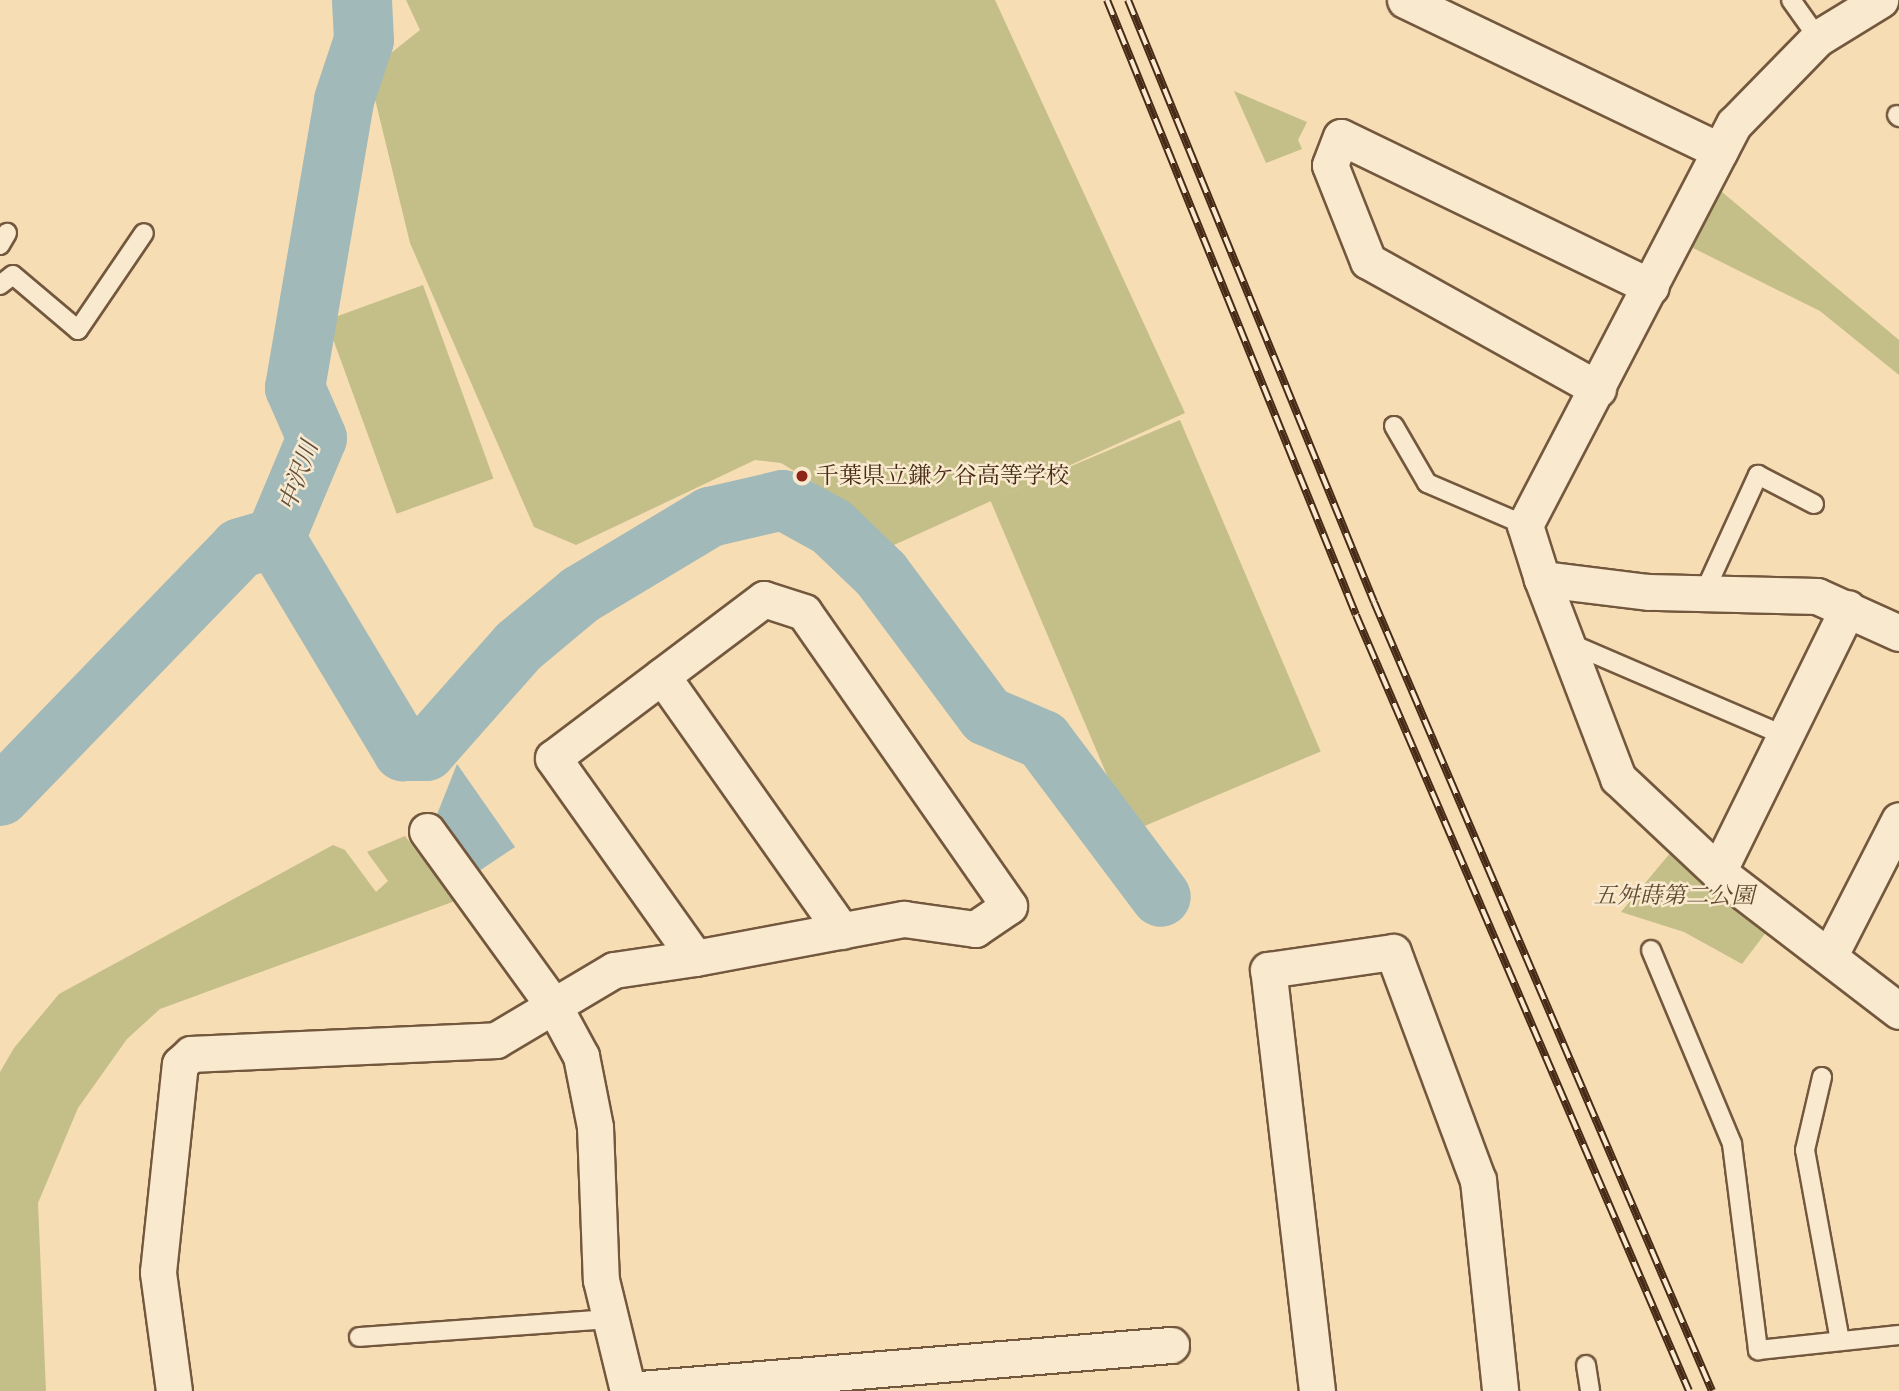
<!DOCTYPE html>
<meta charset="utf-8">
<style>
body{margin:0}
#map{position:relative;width:1899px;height:1391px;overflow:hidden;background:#f6ddb4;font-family:"IM FELL French Canon","Noto Serif JP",serif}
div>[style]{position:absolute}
.green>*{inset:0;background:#c4bf88;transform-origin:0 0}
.water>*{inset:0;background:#a1b9b8}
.river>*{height:60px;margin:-30px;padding:0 30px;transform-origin:30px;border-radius:30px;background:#a1b9b8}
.roads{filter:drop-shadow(2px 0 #73583e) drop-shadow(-2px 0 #73583e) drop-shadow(0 2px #73583e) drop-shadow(0 -2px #73583e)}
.service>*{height:18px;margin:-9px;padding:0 9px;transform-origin:9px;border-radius:9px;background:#f9e9ce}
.minor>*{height:35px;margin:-17.5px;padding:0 17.5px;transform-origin:17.5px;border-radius:17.5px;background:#f9e9ce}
.rail>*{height:8px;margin-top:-4px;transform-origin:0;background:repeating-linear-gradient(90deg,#f9e9ce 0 16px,#472b17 0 32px);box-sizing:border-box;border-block:2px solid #472b17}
.dots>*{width:19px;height:19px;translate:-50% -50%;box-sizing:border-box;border:4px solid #f9e9ce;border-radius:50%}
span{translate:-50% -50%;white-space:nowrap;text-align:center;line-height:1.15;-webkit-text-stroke:5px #f9e9ce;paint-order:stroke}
.poi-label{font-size:23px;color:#472b17}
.left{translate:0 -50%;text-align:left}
.park-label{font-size:23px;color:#60492e;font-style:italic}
.water-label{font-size:24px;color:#5e4e3f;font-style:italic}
</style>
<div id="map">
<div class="green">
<i style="clip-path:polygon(406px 0,995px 0,1185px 413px,894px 545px,869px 536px,816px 484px,781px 463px,755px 460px,576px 545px,534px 527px,410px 243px,375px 99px,386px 57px,420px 30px)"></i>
<i style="clip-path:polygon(1234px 91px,1307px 122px,1298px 140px,1302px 149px,1266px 163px)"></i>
<i style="clip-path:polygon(1716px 187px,1899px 340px,1899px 375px,1820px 311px,1689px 246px)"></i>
<i style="left:423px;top:285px;width:206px;height:103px;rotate:70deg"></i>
<i style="left:1180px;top:420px;width:360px;height:206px;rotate:67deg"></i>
<i style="clip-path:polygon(405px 836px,455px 901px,160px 1009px,127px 1039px,78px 1108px,38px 1203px,46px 1391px,0 1391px,0 1072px,14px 1048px,59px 994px,333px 845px,345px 850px,376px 892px,388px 881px,367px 852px)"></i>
<i style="clip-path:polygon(1671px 852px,1767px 931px,1742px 964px,1684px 932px,1621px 912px)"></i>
</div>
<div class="water">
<i style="clip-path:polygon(457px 764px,515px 847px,476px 873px,436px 817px)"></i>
</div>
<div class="river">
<i style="left:275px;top:538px;width:249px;rotate:59deg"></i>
<i style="left:403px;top:751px;width:23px"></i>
<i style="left:426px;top:751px;width:140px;rotate:-48.5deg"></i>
<i style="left:519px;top:646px;width:80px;rotate:-39.9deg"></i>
<i style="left:580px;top:595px;width:152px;rotate:-31deg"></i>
<i style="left:710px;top:517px;width:75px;rotate:-13.1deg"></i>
<i style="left:783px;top:500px;width:56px;rotate:28.9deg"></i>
<i style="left:832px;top:527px;width:68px;rotate:43.8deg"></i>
<i style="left:881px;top:574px;width:177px;rotate:53.3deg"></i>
<i style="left:987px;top:716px;width:61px;rotate:23.2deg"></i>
<i style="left:1043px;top:740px;width:196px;rotate:53.1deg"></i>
<i style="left:0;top:796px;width:345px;rotate:-45.9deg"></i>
<i style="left:240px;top:548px;width:36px;rotate:-16deg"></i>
<i style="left:275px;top:538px;width:108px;rotate:-67.2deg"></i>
<i style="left:317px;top:438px;width:55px;rotate:-113.7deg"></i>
<i style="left:295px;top:388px;width:292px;rotate:-80.3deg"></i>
<i style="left:344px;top:100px;width:63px;rotate:-71.6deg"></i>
<i style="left:364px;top:40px;width:40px;rotate:-92.9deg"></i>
</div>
<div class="roads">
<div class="service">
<i style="left:1791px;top:0;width:47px;rotate:54.6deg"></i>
<i style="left:1897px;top:115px;width:3px;rotate:45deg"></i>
<i style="left:0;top:245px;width:14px;rotate:-60deg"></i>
<i style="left:0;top:285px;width:16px;rotate:-38deg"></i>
<i style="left:13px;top:275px;width:85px;rotate:40.2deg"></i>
<i style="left:78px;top:330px;width:117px;rotate:-55.8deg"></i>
<i style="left:1394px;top:426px;width:66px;rotate:59.9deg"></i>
<i style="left:1427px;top:483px;width:107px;rotate:23.2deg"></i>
<i style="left:1704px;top:593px;width:130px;rotate:-65.4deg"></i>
<i style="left:1758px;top:475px;width:63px;rotate:27.4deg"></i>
<i style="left:1567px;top:642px;width:237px;rotate:23.3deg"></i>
<i style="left:1651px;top:950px;width:210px;rotate:67.3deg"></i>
<i style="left:1732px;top:1144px;width:208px;rotate:82.8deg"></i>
<i style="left:1758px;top:1350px;width:142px;rotate:-6.1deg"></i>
<i style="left:1822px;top:1077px;width:75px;rotate:103.1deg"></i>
<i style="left:1805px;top:1150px;width:193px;rotate:79.6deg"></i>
<i style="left:359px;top:1337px;width:253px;rotate:-4.1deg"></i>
<i style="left:1586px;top:1365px;width:26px;rotate:81deg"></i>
</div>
<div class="minor">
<i style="left:1405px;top:0;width:349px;rotate:25.6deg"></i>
<i style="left:1598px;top:389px;width:263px;rotate:-150.9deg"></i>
<i style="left:1368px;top:261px;width:103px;rotate:-111.6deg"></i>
<i style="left:1330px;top:165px;width:30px;rotate:-69deg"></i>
<i style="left:1341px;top:137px;width:344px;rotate:25.8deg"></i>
<i style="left:1542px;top:579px;width:57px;rotate:-107.5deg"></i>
<i style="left:1525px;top:525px;width:452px;rotate:-62.5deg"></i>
<i style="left:1734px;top:124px;width:120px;rotate:-45.7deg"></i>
<i style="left:1818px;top:38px;width:73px;rotate:-31.5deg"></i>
<i style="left:1899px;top:633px;width:90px;rotate:-155.7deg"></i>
<i style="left:1817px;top:596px;width:169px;rotate:-178.6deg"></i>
<i style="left:1648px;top:592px;width:107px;rotate:-173deg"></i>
<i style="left:1542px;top:579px;width:213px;rotate:69.1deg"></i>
<i style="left:1618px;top:778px;width:137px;rotate:43.2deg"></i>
<i style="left:1718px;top:872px;width:228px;rotate:37.5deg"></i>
<i style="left:662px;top:676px;width:312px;rotate:54.8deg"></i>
<i style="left:427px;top:831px;width:218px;rotate:54.1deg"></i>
<i style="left:555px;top:1008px;width:55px;rotate:61.6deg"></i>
<i style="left:581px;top:1056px;width:72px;rotate:78.8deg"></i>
<i style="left:595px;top:1127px;width:153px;rotate:87.8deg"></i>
<i style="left:601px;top:1280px;width:114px;rotate:76.3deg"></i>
<i style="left:1718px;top:872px;width:294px;rotate:-63.8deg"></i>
<i style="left:1831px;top:953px;width:149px;rotate:-62.9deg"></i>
<i style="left:628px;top:1390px;width:545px;rotate:-4.74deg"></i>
<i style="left:174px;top:1391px;width:120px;rotate:-97.7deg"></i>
<i style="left:158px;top:1272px;width:209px;rotate:-84deg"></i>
<i style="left:180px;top:1064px;width:15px;rotate:-42deg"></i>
<i style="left:191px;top:1054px;width:305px;rotate:-2.6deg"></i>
<i style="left:496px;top:1040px;width:137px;rotate:-30.7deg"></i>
<i style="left:614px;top:970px;width:82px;rotate:-8.4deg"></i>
<i style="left:695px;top:958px;width:213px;rotate:-10.6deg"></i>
<i style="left:904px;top:919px;width:72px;rotate:8deg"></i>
<i style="left:975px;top:929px;width:41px;rotate:-34.1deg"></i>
<i style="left:1009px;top:906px;width:358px;rotate:-124.9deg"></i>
<i style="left:804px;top:612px;width:42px;rotate:-162deg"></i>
<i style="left:764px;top:599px;width:264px;rotate:143deg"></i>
<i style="left:553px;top:758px;width:245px;rotate:54.6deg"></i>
<i style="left:1317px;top:1391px;width:424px;rotate:-96.6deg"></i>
<i style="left:1268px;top:970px;width:126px;rotate:-8.2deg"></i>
<i style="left:1393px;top:952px;width:243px;rotate:69.6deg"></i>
<i style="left:1478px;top:1180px;width:212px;rotate:84deg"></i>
</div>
</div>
<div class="rail">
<i style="left:1107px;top:0;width:663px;rotate:67.96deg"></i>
<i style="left:1356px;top:615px;width:844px;rotate:66.77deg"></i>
<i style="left:1128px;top:0;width:650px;rotate:67.77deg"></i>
<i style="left:1374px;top:602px;width:858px;rotate:66.81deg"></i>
</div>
<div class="dots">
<i style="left:802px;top:476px;background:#8f2418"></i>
</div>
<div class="poi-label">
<span class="left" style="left:816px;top:476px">千葉県立鎌ケ谷高等学校</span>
</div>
<div class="park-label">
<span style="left:1674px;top:896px">五舛蒔第二公園</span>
</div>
<div class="water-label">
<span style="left:299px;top:476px;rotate:-70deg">中沢川</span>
</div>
</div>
